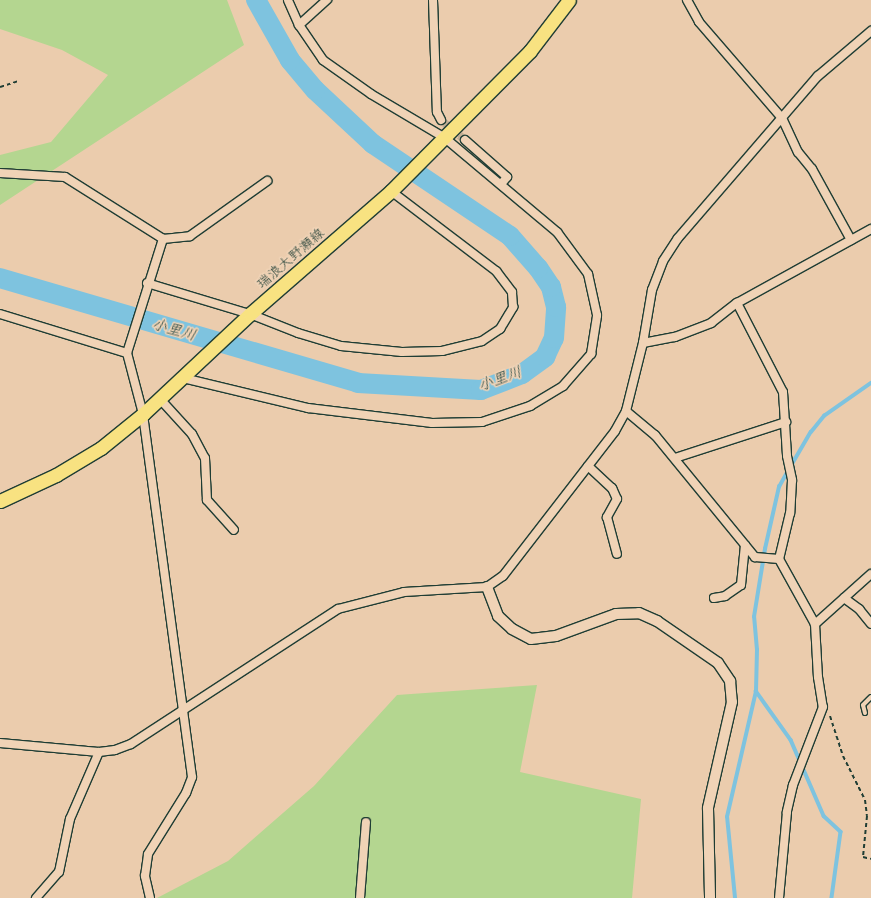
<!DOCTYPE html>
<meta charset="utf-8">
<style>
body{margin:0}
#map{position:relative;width:871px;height:898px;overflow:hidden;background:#ebccad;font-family:"Shantell Sans","Klee One",sans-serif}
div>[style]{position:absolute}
.green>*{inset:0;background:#b4d690}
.stream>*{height:3.5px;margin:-1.75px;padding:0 1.75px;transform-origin:1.75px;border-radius:1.75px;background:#7ec3df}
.river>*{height:20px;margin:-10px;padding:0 10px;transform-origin:10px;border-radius:10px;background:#7ec3df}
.minor-tunnel>*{height:8px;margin-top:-4px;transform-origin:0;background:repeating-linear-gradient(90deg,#c2af95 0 8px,transparent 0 12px)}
.path>*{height:2px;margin-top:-1px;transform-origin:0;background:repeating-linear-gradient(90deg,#1f3d34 0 4px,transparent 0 7px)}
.roads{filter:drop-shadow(1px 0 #1f3d34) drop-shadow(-1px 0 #1f3d34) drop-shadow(0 1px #1f3d34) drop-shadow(0 -1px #1f3d34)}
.service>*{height:4px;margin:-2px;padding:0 2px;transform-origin:2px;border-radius:2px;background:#f0d3b6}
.minor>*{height:8px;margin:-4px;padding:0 4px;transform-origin:4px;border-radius:4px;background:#f0d3b6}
.tertiary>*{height:10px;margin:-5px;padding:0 5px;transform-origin:5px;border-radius:5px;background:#f0d3b6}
.primary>*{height:13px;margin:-6.5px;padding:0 6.5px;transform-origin:6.5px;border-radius:6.5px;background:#f8e281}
span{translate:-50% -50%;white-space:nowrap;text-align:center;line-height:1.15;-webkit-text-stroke:3.5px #f0d3b6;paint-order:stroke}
.street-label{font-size:14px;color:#1f3d34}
.water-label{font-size:15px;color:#284a45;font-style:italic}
</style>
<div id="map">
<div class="green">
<i style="clip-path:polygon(0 0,227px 0,244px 45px,0 205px,0 155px,51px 142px,108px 75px,62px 50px,0 29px)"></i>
<i style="clip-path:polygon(537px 685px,520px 772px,641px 799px,632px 898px,157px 898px,228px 861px,314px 786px,397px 695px)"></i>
</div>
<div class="stream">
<i style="left:791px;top:466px;width:39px;rotate:-60deg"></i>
<i style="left:811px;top:432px;width:21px;rotate:-51deg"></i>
<i style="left:824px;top:416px;width:57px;rotate:-35.1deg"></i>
<i style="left:756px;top:691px;width:60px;rotate:54.5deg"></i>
<i style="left:791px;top:740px;width:83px;rotate:66.5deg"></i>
<i style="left:824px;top:816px;width:23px;rotate:43deg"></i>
<i style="left:841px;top:832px;width:67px;rotate:97.8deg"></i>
<i style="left:735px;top:898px;width:81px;rotate:-95.6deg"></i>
<i style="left:727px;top:817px;width:129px;rotate:-77deg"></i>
<i style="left:756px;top:691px;width:41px;rotate:-88.6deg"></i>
<i style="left:757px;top:650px;width:33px;rotate:-95deg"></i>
<i style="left:754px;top:617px;width:69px;rotate:-80.8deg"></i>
<i style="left:765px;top:549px;width:64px;rotate:-77.3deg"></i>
<i style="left:779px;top:487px;width:18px;rotate:-61deg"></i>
</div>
<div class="river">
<i style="left:0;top:278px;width:373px;rotate:16.3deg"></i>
<i style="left:358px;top:383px;width:123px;rotate:3.3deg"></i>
<i style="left:481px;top:390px;width:44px;rotate:-21.3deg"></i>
<i style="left:522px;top:374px;width:29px;rotate:-36deg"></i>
<i style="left:545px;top:357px;width:21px;rotate:-65deg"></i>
<i style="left:554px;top:338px;width:31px;rotate:-86deg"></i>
<i style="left:556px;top:307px;width:21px;rotate:-104deg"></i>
<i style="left:551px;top:287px;width:23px;rotate:-124deg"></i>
<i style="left:538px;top:268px;width:43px;rotate:-131.2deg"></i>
<i style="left:510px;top:236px;width:165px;rotate:-146.1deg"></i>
<i style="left:373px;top:144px;width:79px;rotate:-137deg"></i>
<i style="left:315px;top:90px;width:39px;rotate:-130deg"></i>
<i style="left:290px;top:60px;width:69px;rotate:-119.5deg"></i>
</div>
<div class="minor-tunnel">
<i style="left:441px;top:120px;width:31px;rotate:40deg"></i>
</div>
<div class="path">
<i style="left:0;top:87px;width:19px;rotate:-18deg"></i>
<i style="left:830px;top:716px;width:42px;rotate:72deg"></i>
<i style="left:843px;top:756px;width:49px;rotate:63.4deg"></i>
<i style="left:865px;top:800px;width:16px;rotate:83deg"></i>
<i style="left:867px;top:816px;width:41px;rotate:95.6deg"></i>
<i style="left:863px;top:857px;width:8px;rotate:14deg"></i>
</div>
<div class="roads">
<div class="service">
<i style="left:865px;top:713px;width:8px;rotate:-104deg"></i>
<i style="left:863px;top:705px;width:11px;rotate:-45deg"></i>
</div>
<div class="minor">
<i style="left:433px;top:0;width:112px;rotate:88deg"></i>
<i style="left:437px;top:112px;width:9px;rotate:63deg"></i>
<i style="left:687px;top:0;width:25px;rotate:61deg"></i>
<i style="left:699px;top:22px;width:127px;rotate:49.2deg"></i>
<i style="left:782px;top:118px;width:38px;rotate:65deg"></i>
<i style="left:798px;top:152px;width:22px;rotate:51deg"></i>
<i style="left:812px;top:169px;width:81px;rotate:61.2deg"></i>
<i style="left:299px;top:25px;width:38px;rotate:-42deg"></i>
<i style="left:465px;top:140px;width:56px;rotate:41.4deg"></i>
<i style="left:507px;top:177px;width:8px;rotate:130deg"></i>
<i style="left:0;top:173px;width:65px;rotate:3.5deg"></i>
<i style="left:65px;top:177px;width:116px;rotate:32.3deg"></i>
<i style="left:147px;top:283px;width:108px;rotate:16.8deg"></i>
<i style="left:250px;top:314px;width:52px;rotate:21.6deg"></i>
<i style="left:298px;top:333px;width:45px;rotate:16.8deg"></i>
<i style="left:341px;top:346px;width:61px;rotate:5.6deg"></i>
<i style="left:402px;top:352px;width:40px;rotate:-1.4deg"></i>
<i style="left:442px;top:351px;width:41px;rotate:-14deg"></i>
<i style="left:482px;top:341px;width:22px;rotate:-34deg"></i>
<i style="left:500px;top:329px;width:26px;rotate:-59deg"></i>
<i style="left:513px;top:307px;width:15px;rotate:-94deg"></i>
<i style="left:512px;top:292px;width:26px;rotate:-127deg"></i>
<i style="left:496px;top:271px;width:132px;rotate:-142.7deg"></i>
<i style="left:737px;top:303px;width:100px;rotate:62.7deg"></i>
<i style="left:783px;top:392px;width:64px;rotate:86.4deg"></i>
<i style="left:787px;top:456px;width:25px;rotate:78deg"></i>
<i style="left:792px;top:480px;width:33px;rotate:93deg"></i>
<i style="left:790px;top:513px;width:47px;rotate:103.4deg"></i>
<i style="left:779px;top:559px;width:74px;rotate:61deg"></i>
<i style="left:815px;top:624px;width:53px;rotate:86.8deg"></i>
<i style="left:818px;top:677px;width:30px;rotate:81deg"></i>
<i style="left:823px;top:707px;width:84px;rotate:111deg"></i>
<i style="left:793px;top:785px;width:28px;rotate:103deg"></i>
<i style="left:787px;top:812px;width:86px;rotate:95.3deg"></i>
<i style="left:0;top:314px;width:133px;rotate:17.1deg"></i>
<i style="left:643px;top:343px;width:33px;rotate:-11deg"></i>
<i style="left:675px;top:337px;width:39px;rotate:-21deg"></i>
<i style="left:711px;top:323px;width:33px;rotate:-38deg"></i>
<i style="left:737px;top:303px;width:153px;rotate:-28.9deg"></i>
<i style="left:183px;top:378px;width:129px;rotate:13.5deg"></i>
<i style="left:308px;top:408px;width:125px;rotate:6.9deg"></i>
<i style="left:432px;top:423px;width:50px;rotate:-1.1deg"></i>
<i style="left:482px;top:422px;width:51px;rotate:-18.4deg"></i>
<i style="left:530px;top:406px;width:39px;rotate:-31deg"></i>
<i style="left:563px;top:386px;width:43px;rotate:-48.8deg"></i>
<i style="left:591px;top:354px;width:39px;rotate:-81deg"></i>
<i style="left:597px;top:315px;width:42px;rotate:-102.4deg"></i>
<i style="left:588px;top:274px;width:52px;rotate:-126.4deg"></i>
<i style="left:557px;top:232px;width:146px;rotate:-140deg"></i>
<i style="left:445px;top:138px;width:86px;rotate:-149.3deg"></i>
<i style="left:371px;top:94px;width:59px;rotate:-144.7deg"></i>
<i style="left:323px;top:60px;width:42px;rotate:-124.4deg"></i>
<i style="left:299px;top:25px;width:27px;rotate:-114deg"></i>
<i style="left:160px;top:399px;width:47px;rotate:47.6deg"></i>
<i style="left:192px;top:434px;width:27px;rotate:62deg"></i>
<i style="left:205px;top:458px;width:42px;rotate:87.3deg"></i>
<i style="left:207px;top:500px;width:40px;rotate:48deg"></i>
<i style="left:626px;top:411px;width:38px;rotate:40deg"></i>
<i style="left:655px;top:435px;width:158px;rotate:50.7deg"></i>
<i style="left:755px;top:557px;width:24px;rotate:5deg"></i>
<i style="left:675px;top:458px;width:117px;rotate:-18deg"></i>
<i style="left:588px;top:466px;width:33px;rotate:43deg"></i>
<i style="left:612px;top:488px;width:12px;rotate:66deg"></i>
<i style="left:617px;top:499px;width:21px;rotate:119deg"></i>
<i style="left:607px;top:517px;width:38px;rotate:75deg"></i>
<i style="left:714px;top:598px;width:11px;rotate:-10deg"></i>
<i style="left:725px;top:596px;width:19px;rotate:-35deg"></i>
<i style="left:741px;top:585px;width:40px;rotate:-84.3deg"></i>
<i style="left:844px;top:598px;width:19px;rotate:36deg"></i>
<i style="left:859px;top:609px;width:19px;rotate:51deg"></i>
<i style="left:815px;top:624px;width:75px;rotate:-41.8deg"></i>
<i style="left:0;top:743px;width:99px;rotate:5.2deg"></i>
<i style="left:99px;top:752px;width:16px;rotate:-7deg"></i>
<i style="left:115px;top:750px;width:17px;rotate:-21deg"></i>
<i style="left:131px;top:744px;width:247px;rotate:-33.1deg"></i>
<i style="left:338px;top:609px;width:68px;rotate:-14.4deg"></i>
<i style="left:404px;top:592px;width:83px;rotate:-3.4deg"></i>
<i style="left:487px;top:587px;width:19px;rotate:-35deg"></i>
<i style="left:503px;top:576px;width:183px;rotate:-52.3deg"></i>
<i style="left:615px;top:431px;width:23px;rotate:-61deg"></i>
<i style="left:626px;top:411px;width:70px;rotate:-76deg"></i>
<i style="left:643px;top:343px;width:54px;rotate:-80.4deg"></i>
<i style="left:652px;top:290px;width:31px;rotate:-69deg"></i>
<i style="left:663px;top:261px;width:27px;rotate:-57deg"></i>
<i style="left:678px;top:238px;width:214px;rotate:-49.2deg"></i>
<i style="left:818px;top:76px;width:70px;rotate:-40.3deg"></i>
<i style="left:36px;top:898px;width:35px;rotate:-49deg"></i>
<i style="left:59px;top:872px;width:54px;rotate:-78.3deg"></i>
<i style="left:70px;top:819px;width:73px;rotate:-66.6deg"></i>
<i style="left:150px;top:898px;width:23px;rotate:-103deg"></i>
<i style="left:145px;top:876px;width:22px;rotate:-82deg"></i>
<i style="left:148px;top:854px;width:72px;rotate:-58.1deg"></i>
<i style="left:186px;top:793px;width:17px;rotate:-69deg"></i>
<i style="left:192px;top:777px;width:366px;rotate:-97.7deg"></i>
<i style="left:143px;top:414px;width:63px;rotate:-104.7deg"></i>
<i style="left:127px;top:353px;width:120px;rotate:-72.5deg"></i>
<i style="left:163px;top:239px;width:27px;rotate:-6deg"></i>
<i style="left:190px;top:236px;width:95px;rotate:-35.5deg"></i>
<i style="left:360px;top:898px;width:76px;rotate:-85.5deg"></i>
</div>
<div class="tertiary">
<i style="left:487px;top:587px;width:31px;rotate:69deg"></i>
<i style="left:498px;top:616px;width:19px;rotate:43deg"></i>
<i style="left:512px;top:629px;width:21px;rotate:28deg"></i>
<i style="left:531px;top:639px;width:25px;rotate:-7deg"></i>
<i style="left:556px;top:636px;width:64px;rotate:-20.1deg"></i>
<i style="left:616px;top:614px;width:23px;rotate:-2deg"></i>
<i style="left:639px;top:613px;width:20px;rotate:24deg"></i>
<i style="left:657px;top:621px;width:74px;rotate:34.5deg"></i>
<i style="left:718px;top:663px;width:22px;rotate:56deg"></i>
<i style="left:730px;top:681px;width:21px;rotate:85deg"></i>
<i style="left:732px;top:702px;width:109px;rotate:102.8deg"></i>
<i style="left:708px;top:808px;width:90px;rotate:88.7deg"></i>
</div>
<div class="primary">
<i style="left:0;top:501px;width:62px;rotate:-24.9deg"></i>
<i style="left:56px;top:475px;width:52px;rotate:-31deg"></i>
<i style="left:101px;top:448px;width:54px;rotate:-39deg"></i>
<i style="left:143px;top:414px;width:146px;rotate:-43.1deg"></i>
<i style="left:250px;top:314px;width:187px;rotate:-41.1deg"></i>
<i style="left:391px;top:191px;width:197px;rotate:-45.2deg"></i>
<i style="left:530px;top:51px;width:64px;rotate:-52.6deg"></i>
</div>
</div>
<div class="street-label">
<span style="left:290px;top:258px;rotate:-41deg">瑞浪大野瀬線</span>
</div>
<div class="water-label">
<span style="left:174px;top:330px;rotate:16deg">小里川</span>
<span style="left:500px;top:379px;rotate:-20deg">小里川</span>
</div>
</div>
